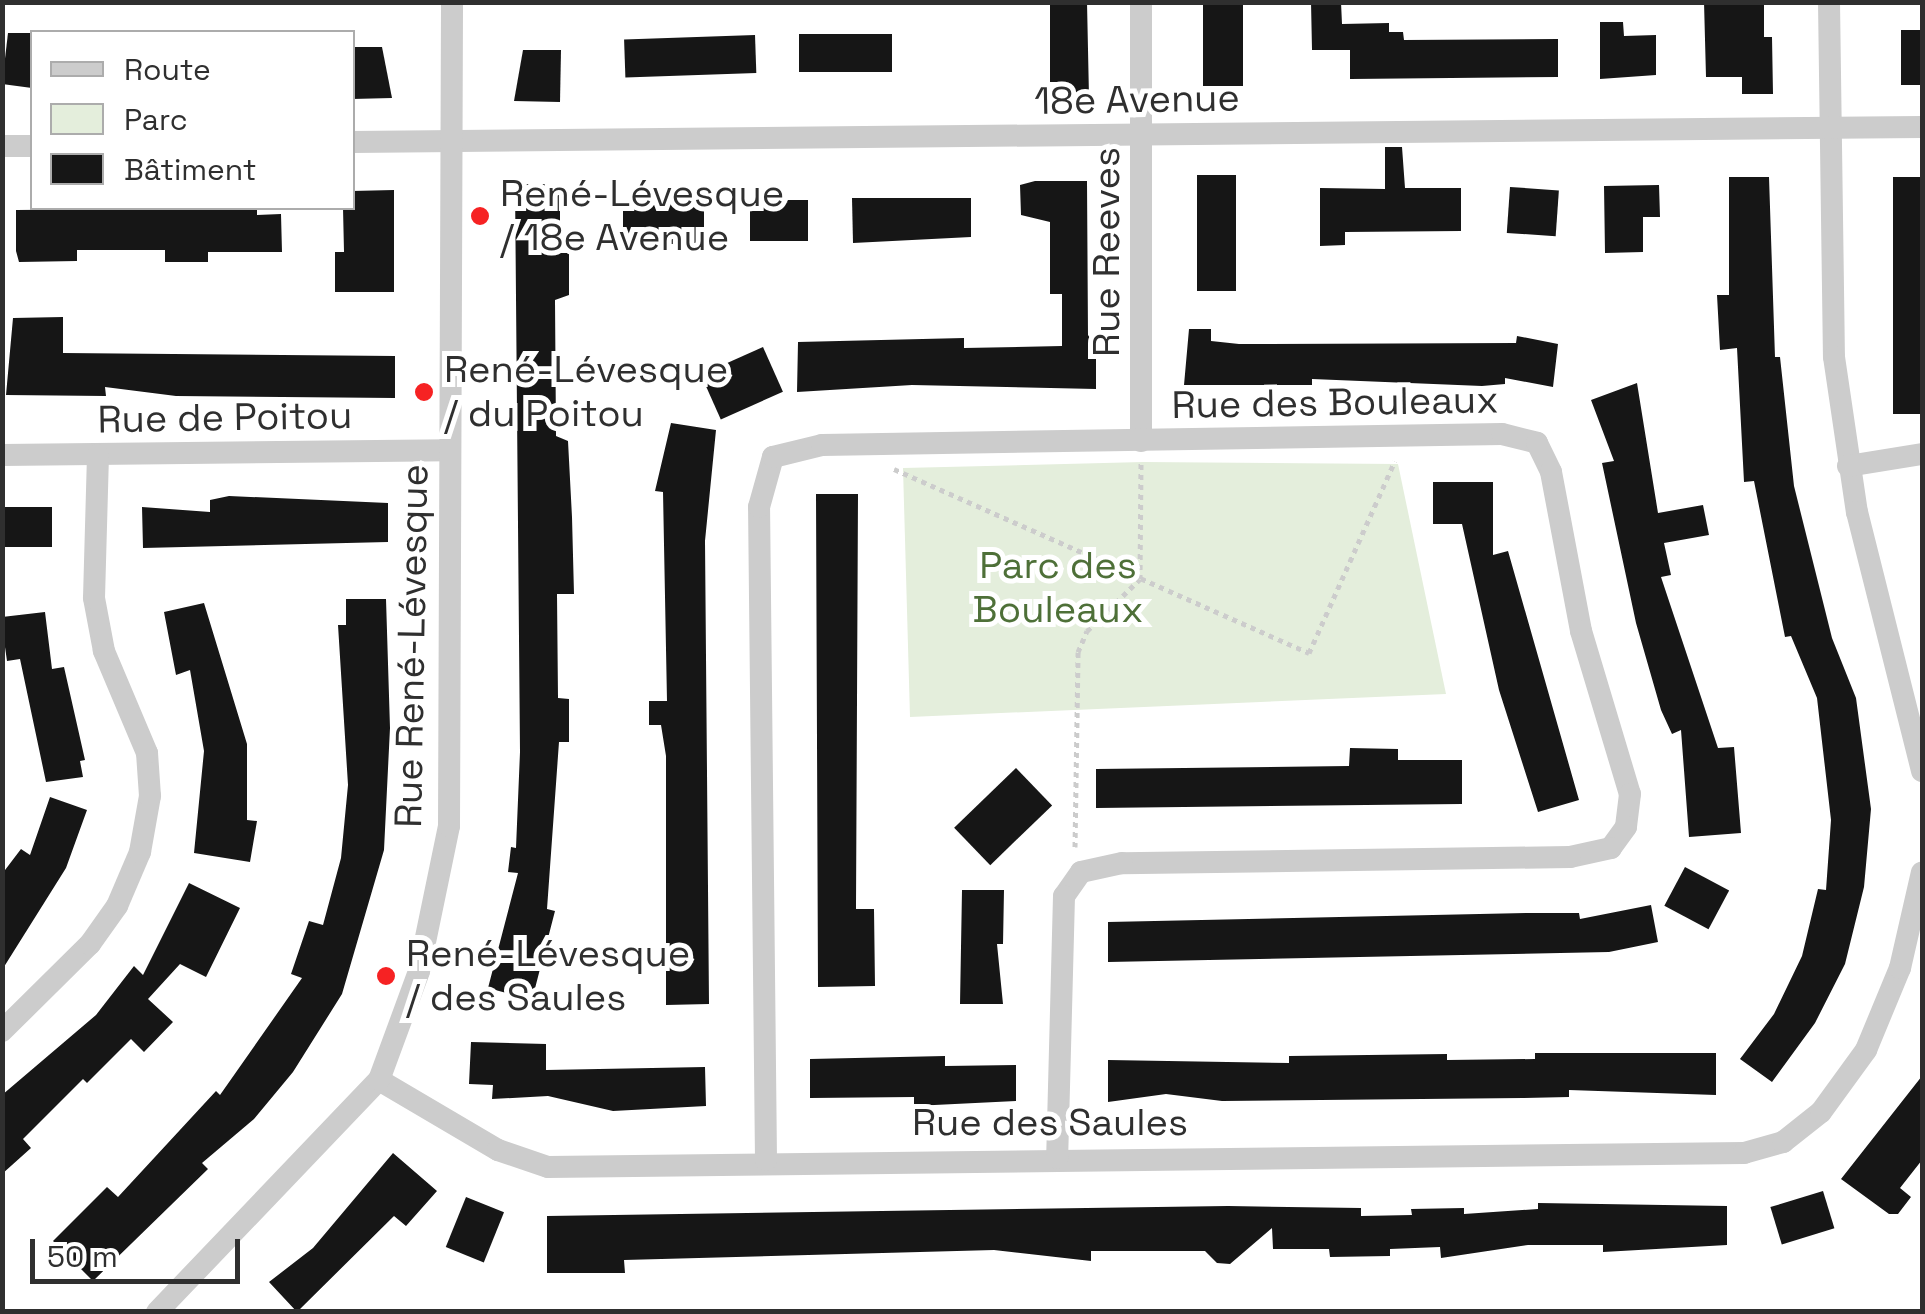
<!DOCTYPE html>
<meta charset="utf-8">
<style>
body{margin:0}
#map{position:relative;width:1925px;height:1314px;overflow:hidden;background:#fff;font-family:"Space Grotesk",sans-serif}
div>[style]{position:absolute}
.green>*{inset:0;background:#e4eedc}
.building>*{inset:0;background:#161616;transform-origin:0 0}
.path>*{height:5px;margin-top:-2.5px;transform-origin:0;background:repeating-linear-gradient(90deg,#ccc 0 5px,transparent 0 10px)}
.street>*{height:22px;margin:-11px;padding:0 11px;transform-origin:11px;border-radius:11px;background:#ccc}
.dots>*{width:28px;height:28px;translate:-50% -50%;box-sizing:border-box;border:5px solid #fff;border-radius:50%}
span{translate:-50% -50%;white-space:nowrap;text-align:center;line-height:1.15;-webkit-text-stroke:10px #fff;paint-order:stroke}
.street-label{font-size:38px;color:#2f2f2f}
.poi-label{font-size:38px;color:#2f2f2f}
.left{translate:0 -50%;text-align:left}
.park-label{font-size:38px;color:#4e7038}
.frame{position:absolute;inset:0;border:5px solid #2f2f2f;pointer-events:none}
.legend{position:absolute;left:30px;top:30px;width:325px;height:180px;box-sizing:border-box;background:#fff;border:2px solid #acacac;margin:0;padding:12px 18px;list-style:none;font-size:30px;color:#2f2f2f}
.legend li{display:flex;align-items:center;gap:20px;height:50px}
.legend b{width:50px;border:2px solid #acacac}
.scale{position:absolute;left:30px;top:1239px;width:210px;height:45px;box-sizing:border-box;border:5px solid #2f2f2f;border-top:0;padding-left:12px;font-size:30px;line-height:35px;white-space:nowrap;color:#2f2f2f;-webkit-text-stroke:8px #fff;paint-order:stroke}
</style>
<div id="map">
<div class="green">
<i style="clip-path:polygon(1143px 462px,1398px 464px,1446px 694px,910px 717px,903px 468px)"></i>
</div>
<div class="building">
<i style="clip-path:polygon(1050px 2px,1087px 2px,1089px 97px,1063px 97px,1063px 82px,1050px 82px)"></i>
<i style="left:1203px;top:2px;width:40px;height:84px"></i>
<i style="clip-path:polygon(1311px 2px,1341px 2px,1342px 24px,1389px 23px,1389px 32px,1403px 32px,1404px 40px,1558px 39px,1558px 77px,1350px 79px,1350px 50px,1312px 50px)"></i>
<i style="clip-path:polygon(1704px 2px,1764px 2px,1764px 37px,1772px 37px,1773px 94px,1742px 94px,1742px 77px,1706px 77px)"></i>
<i style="clip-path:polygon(1600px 22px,1623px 22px,1624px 36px,1656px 35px,1656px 75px,1600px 79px)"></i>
<i style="left:1901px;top:30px;width:21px;height:55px"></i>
<i style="clip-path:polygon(8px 33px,32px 33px,32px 88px,2px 84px)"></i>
<i style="left:892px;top:34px;width:38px;height:93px;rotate:90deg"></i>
<i style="left:755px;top:35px;width:38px;height:131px;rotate:88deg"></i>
<i style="clip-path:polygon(352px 47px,382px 47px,392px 98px,352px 99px)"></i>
<i style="clip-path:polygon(523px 50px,561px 50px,560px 102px,514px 101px)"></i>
<i style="clip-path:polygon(1385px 147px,1402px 147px,1405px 188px,1461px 188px,1461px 231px,1345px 232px,1345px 245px,1320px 246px,1320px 188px,1385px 189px)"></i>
<i style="left:1236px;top:175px;width:116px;height:39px;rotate:90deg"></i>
<i style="clip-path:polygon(1729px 177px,1769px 177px,1775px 357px,1780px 357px,1794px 486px,1832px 638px,1856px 698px,1871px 809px,1864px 887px,1845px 964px,1815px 1023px,1772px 1082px,1740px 1059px,1774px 1014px,1802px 956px,1818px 889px,1826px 890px,1831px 820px,1817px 698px,1791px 636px,1785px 637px,1754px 481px,1744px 482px,1737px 348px,1720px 350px,1717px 295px,1729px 295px)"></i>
<i style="left:1893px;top:177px;width:29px;height:237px"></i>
<i style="clip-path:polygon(1035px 181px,1087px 181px,1088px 335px,1096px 347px,1096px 389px,912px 385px,797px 392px,798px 342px,964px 338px,964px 348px,1062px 346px,1062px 294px,1050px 294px,1050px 222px,1021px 215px,1020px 185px)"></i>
<i style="clip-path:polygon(515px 184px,560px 184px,560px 253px,569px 253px,569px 295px,555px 300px,556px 436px,568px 441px,572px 517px,574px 594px,557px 594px,558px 698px,569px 699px,569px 742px,559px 742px,547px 909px,555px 911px,532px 1000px,488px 988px,518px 873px,508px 872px,511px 847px,516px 848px,520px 752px)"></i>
<i style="clip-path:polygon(1659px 185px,1660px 217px,1643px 217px,1643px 252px,1605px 253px,1604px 186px)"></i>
<i style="left:1510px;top:187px;width:49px;height:46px;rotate:4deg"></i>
<i style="clip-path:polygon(394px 190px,394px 292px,335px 292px,335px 252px,344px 252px,343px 208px,352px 208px,352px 191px)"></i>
<i style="clip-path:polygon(852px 198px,971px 198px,971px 237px,853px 243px)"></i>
<i style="left:623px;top:200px;width:81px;height:44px"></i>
<i style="left:750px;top:200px;width:58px;height:41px"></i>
<i style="clip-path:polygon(257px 208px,257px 215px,281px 214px,282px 252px,208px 252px,208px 262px,165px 262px,165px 250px,77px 250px,77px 261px,19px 262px,16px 251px,16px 210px)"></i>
<i style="clip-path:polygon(63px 317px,63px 353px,395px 356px,395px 398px,176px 396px,105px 387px,106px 396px,6px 395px,13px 318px)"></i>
<i style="clip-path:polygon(1189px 329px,1211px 329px,1211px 341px,1239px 344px,1516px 343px,1517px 336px,1558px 344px,1553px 387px,1505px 378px,1505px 384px,1482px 386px,1312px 379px,1312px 385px,1184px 385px)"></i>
<i style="left:763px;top:347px;width:49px;height:68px;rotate:66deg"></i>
<i style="clip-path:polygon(1637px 383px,1658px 513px,1703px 505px,1709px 535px,1664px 543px,1671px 575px,1661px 577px,1718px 748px,1734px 747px,1741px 833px,1689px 837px,1681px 730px,1672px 734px,1661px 710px,1636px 623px,1602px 463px,1614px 461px,1591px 400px)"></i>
<i style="clip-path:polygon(671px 423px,716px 430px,705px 541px,709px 1004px,666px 1005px,666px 756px,661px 725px,649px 725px,649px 701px,667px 701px,663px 492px,655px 491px)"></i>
<i style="clip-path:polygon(1433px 482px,1493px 482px,1493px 555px,1508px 551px,1579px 800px,1538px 812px,1499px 690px,1462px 524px,1433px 524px)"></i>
<i style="clip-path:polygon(816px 494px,858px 494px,856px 909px,874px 909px,875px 986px,818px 987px)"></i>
<i style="clip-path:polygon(229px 496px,388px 503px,388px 542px,143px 548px,142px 507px,210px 512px,210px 500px)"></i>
<i style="left:2px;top:507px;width:50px;height:40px"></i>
<i style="clip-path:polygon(346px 599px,386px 599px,390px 728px,384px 850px,342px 994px,293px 1072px,254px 1119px,202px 1163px,208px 1169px,93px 1281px,53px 1241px,107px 1187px,118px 1197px,216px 1091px,220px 1095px,302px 978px,291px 974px,309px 921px,323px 925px,341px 858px,348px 785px,338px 625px,346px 625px)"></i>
<i style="clip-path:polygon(204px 603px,247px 744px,247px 820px,257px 821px,250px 862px,194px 853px,204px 751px,190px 670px,176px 675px,164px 612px)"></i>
<i style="clip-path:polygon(45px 612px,52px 669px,64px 667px,85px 760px,80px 761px,83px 777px,46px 782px,20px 659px,7px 661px,2px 626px,2px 617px)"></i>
<i style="clip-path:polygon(1350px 748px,1398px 749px,1398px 760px,1462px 760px,1462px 804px,1096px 808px,1096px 769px,1349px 766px)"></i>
<i style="left:1016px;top:768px;width:52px;height:86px;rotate:46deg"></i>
<i style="clip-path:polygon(50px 797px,87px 810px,66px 868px,2px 970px,2px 874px,21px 849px,30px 855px)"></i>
<i style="left:1685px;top:867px;width:50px;height:44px;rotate:28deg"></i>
<i style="clip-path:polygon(189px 883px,240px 908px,206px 977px,180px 964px,148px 999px,173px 1022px,144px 1052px,131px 1039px,87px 1083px,83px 1079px,23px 1139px,31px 1148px,2px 1174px,2px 1095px,96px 1015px,134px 966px,143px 975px)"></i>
<i style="clip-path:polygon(962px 890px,1004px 890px,1003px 944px,997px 944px,1003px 1004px,960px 1004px)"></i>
<i style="clip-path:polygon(1651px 905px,1658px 942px,1609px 952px,1108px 962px,1108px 922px,1527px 913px,1579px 913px,1580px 919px)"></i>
<i style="clip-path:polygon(471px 1042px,546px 1044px,546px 1070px,705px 1067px,706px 1106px,613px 1111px,548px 1096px,492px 1099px,493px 1085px,469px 1084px)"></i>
<i style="clip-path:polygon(1535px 1053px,1716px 1053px,1716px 1095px,1569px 1090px,1569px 1097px,1523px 1098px,1222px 1101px,1166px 1094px,1108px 1102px,1108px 1060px,1289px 1063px,1289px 1056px,1447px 1054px,1447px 1060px,1535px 1059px)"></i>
<i style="clip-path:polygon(945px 1056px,945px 1066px,1016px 1065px,1016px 1101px,914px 1106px,914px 1097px,810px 1098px,810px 1059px)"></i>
<i style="clip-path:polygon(1922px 1076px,1922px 1160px,1900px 1188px,1911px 1197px,1898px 1214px,1889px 1214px,1841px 1179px)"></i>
<i style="clip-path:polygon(393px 1153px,437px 1191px,406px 1226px,394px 1216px,297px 1312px,269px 1282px,313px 1248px)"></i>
<i style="left:1823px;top:1191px;width:39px;height:55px;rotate:73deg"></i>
<i style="left:466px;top:1197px;width:41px;height:54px;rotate:22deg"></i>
<i style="clip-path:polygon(1538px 1203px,1727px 1206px,1727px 1245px,1603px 1252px,1603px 1245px,1528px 1245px,1441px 1258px,1440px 1247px,1390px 1249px,1390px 1256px,1330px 1257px,1329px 1249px,1273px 1249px,1272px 1228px,1230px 1264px,1217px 1263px,1205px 1251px,1091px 1251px,1091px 1261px,994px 1250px,624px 1260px,625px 1273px,547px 1273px,547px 1216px,1228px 1206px,1361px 1208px,1361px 1216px,1412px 1215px,1411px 1209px,1464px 1208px,1464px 1214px,1538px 1209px)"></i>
</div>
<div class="path">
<i style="left:894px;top:469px;width:454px;rotate:23.9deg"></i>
<i style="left:1309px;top:653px;width:210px;rotate:-65.9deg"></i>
<i style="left:1075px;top:847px;width:195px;rotate:-89.1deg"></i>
<i style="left:1078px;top:652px;width:23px;rotate:-67deg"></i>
<i style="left:1087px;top:631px;width:74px;rotate:-44.5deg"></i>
<i style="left:1140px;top:579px;width:117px;rotate:-89.5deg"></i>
</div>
<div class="street">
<i style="left:1829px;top:2px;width:355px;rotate:89.2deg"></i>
<i style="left:1834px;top:357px;width:157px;rotate:81.6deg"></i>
<i style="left:1857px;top:512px;width:267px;rotate:75.9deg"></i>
<i style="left:352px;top:142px;width:1570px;rotate:-0.55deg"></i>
<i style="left:2px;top:146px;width:30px"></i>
<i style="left:1141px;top:441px;width:439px;rotate:-90deg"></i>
<i style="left:2px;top:455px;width:447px;rotate:-0.6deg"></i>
<i style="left:1848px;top:466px;width:75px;rotate:-9.2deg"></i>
<i style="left:2px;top:1031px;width:124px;rotate:-44.7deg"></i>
<i style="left:90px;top:944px;width:47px;rotate:-54.6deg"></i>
<i style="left:117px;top:906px;width:59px;rotate:-66.9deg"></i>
<i style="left:140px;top:852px;width:57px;rotate:-79.9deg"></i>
<i style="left:150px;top:796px;width:43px;rotate:-94deg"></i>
<i style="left:147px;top:753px;width:111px;rotate:-112.9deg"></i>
<i style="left:104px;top:651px;width:54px;rotate:-100.7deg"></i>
<i style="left:94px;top:598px;width:143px;rotate:-88.4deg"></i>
<i style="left:379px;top:1080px;width:138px;rotate:30.5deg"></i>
<i style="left:498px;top:1150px;width:53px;rotate:18.8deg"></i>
<i style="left:548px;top:1167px;width:1196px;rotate:-0.67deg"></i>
<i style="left:1744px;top:1153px;width:41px;rotate:-15.8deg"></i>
<i style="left:1783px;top:1142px;width:48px;rotate:-38.3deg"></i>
<i style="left:1821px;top:1112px;width:77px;rotate:-54deg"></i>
<i style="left:1866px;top:1050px;width:89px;rotate:-67.5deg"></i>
<i style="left:1900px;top:968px;width:98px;rotate:-77.1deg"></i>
<i style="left:766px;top:1160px;width:653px;rotate:-90.61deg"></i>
<i style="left:759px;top:507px;width:52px;rotate:-74.4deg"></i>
<i style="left:773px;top:457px;width:50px;rotate:-13.8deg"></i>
<i style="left:822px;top:445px;width:680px;rotate:-0.93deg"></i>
<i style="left:1502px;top:434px;width:36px;rotate:14deg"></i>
<i style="left:1537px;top:443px;width:32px;rotate:64deg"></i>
<i style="left:1551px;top:472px;width:162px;rotate:79.3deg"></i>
<i style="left:1581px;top:631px;width:170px;rotate:73.3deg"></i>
<i style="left:1630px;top:794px;width:33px;rotate:97deg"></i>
<i style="left:1626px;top:827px;width:26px;rotate:126deg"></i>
<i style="left:1611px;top:848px;width:42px;rotate:167.6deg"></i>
<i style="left:1570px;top:857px;width:448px;rotate:179.2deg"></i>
<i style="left:1122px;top:863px;width:42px;rotate:167.6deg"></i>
<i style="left:1081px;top:872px;width:29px;rotate:125deg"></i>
<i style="left:1064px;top:896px;width:262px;rotate:91.5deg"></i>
<i style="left:157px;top:1312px;width:321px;rotate:-46.3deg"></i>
<i style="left:379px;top:1080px;width:116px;rotate:-69.8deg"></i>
<i style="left:419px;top:971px;width:148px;rotate:-78.3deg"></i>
<i style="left:449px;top:826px;width:824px;rotate:-89.79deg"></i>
</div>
<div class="dots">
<i style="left:480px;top:216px;background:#f62223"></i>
<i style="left:424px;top:392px;background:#f62223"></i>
<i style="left:386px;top:976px;background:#f62223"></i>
</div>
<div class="street-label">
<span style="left:1137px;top:100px;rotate:-1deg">18e Avenue</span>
<span style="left:1107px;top:252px;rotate:-90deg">Rue Reeves</span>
<span style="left:1335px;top:403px;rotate:-1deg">Rue des Bouleaux</span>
<span style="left:225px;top:418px;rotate:-1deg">Rue de Poitou</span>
<span style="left:412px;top:646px;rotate:-89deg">Rue René-Lévesque</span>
<span style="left:1050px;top:1123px">Rue des Saules</span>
</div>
<div class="poi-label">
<span class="left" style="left:500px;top:216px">René-Lévesque<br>/ 18e Avenue</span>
<span class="left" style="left:444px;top:392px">René-Lévesque<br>/ du Poitou</span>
<span class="left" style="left:406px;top:976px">René-Lévesque<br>/ des Saules</span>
</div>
<div class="park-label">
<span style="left:1058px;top:588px">Parc des<br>Bouleaux</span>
</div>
<div class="frame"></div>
<ul class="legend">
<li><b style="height:12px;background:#ccc"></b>Route</li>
<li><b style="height:28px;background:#e4eedc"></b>Parc</li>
<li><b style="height:28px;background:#161616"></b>Bâtiment</li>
</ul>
<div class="scale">50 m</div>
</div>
